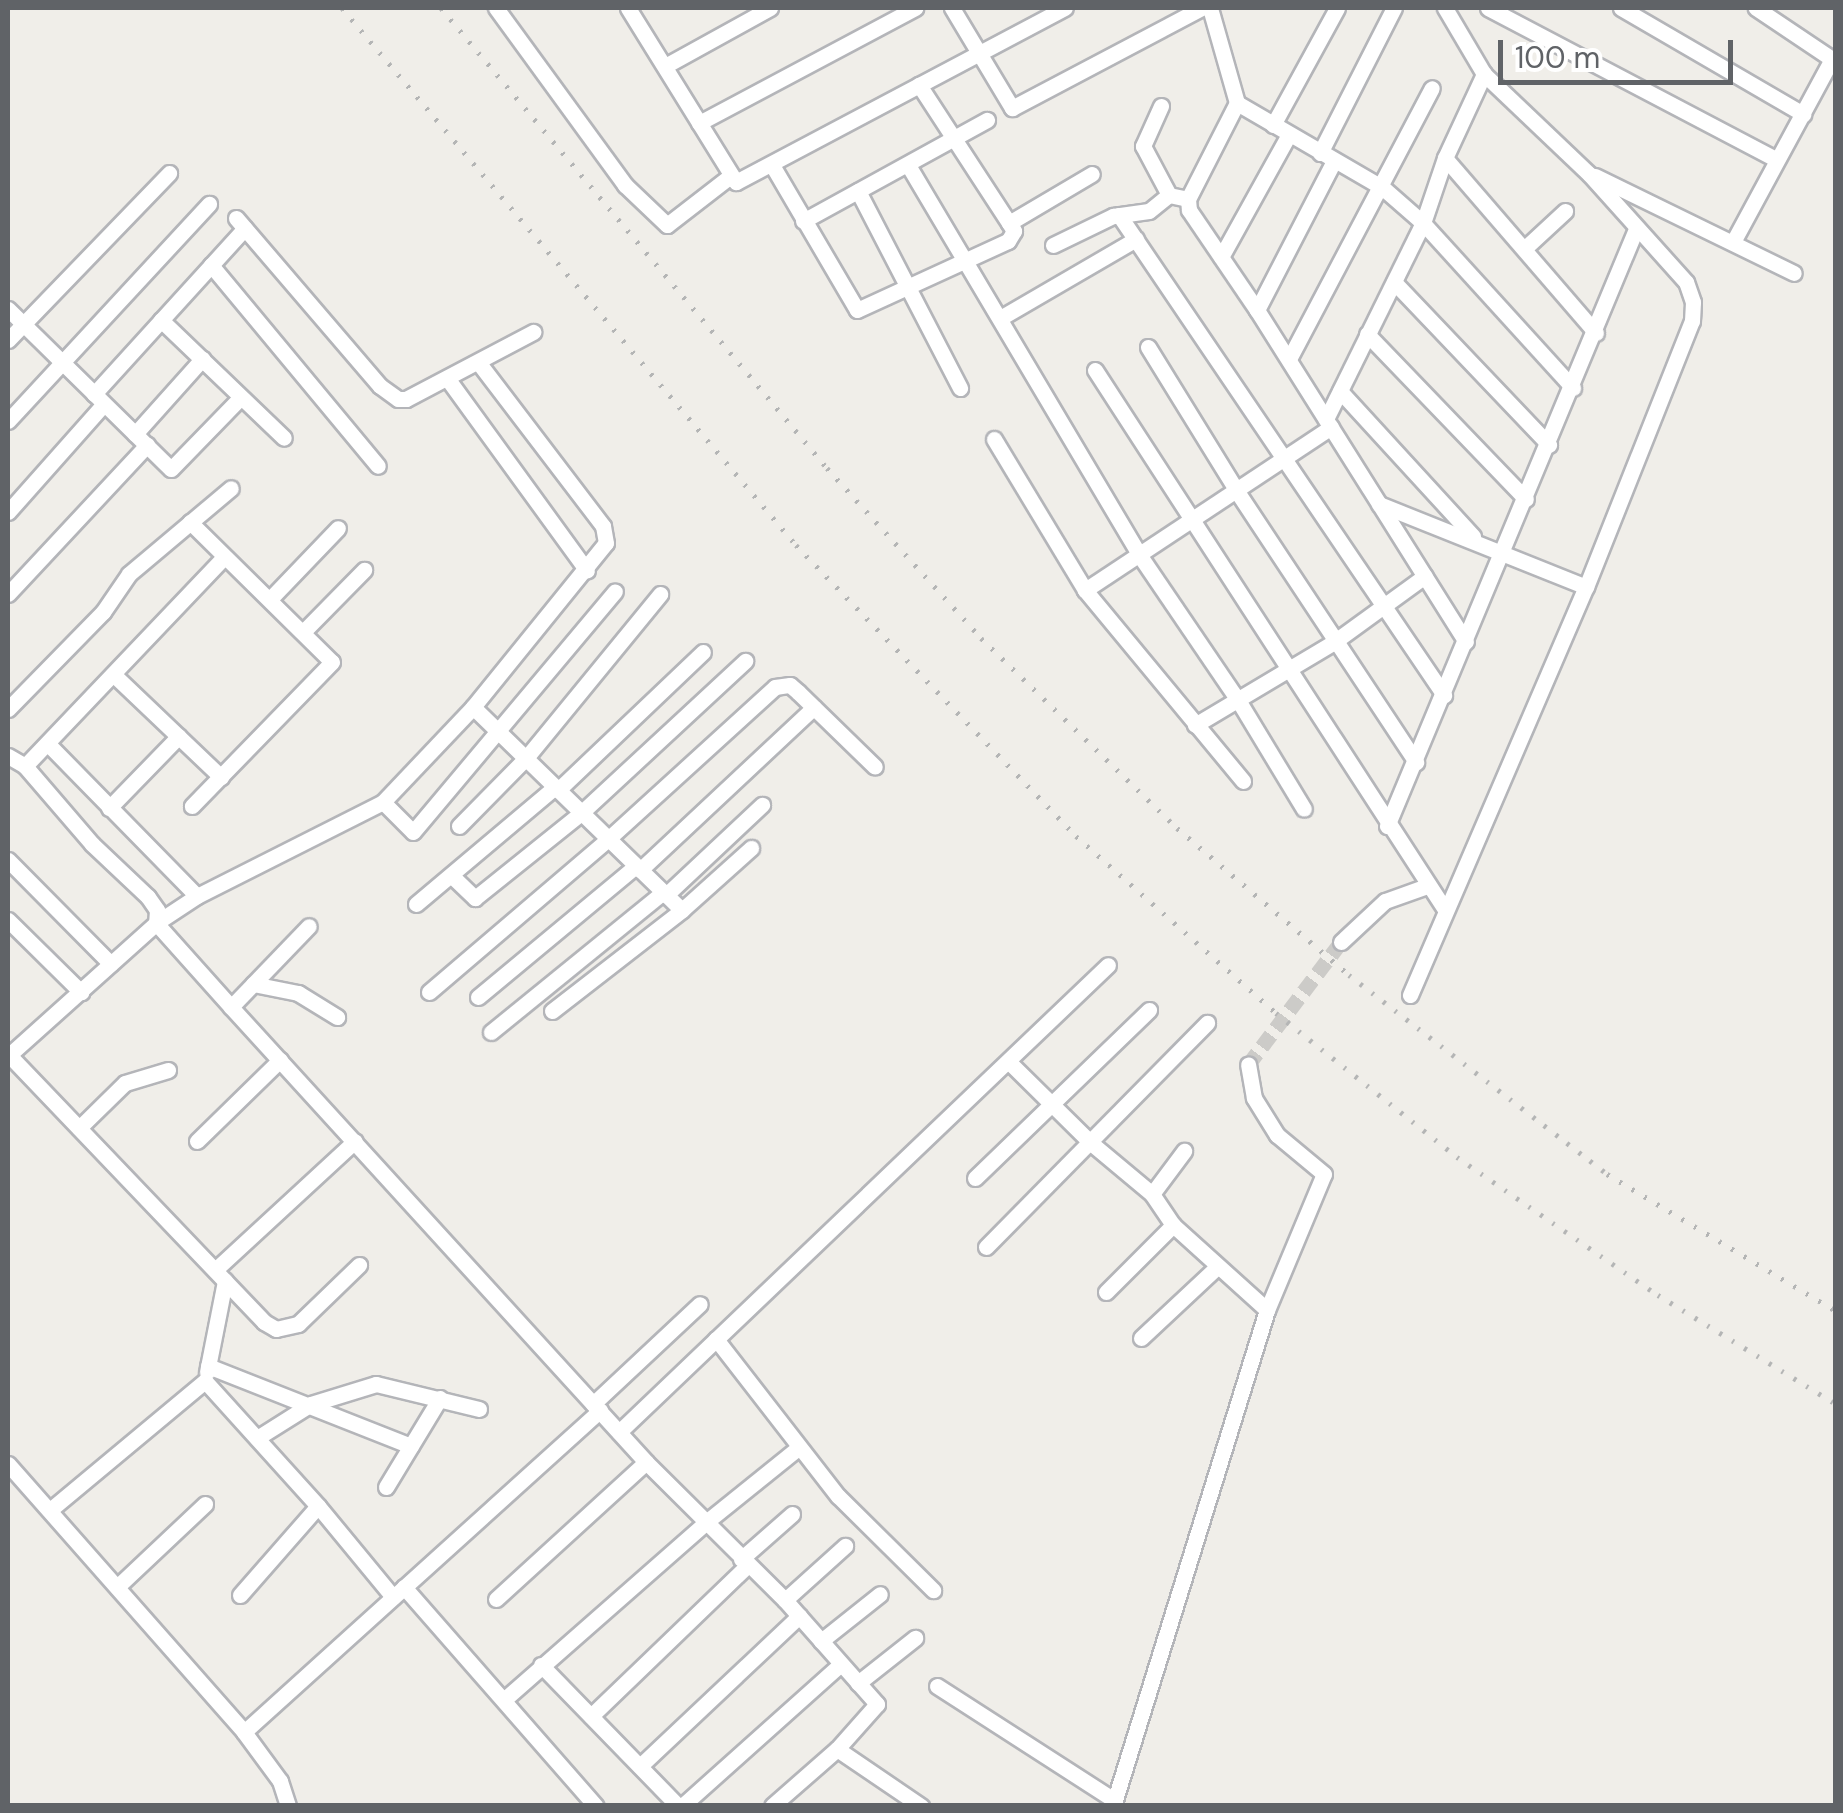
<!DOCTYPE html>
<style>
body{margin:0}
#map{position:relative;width:1843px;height:1813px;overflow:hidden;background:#f0eee9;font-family:"DM Sans",sans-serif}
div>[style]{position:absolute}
.street-tunnel>*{height:15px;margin-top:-7.5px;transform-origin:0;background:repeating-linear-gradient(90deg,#cccbc8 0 15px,transparent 0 23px)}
.roads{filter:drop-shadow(2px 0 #b4b5b9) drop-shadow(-2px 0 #b4b5b9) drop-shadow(0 2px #b4b5b9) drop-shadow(0 -2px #b4b5b9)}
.street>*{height:15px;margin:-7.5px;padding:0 7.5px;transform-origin:7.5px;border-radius:7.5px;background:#fff}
.rail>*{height:5px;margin-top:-2.5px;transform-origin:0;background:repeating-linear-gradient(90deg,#b4b5b5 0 2.5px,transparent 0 14.5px)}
span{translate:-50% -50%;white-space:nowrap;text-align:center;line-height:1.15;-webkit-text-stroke:8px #fff;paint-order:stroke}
.frame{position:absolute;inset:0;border:10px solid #606367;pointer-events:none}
.scale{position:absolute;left:1498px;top:40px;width:235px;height:45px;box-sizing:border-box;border:5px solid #606367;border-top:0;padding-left:12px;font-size:30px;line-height:35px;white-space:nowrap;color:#606367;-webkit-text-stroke:8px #fff;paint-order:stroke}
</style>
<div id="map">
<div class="street-tunnel">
<i style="left:1248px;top:1065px;width:154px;rotate:-52.9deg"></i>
</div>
<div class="roads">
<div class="street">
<i style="left:496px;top:8px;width:219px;rotate:53.9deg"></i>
<i style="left:625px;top:185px;width:58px;rotate:43.6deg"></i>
<i style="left:667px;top:225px;width:78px;rotate:-37.7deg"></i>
<i style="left:628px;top:8px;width:205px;rotate:58.2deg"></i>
<i style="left:736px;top:182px;width:372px;rotate:-27.9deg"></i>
<i style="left:952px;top:8px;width:117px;rotate:59deg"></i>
<i style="left:1012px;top:108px;width:215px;rotate:-27.8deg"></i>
<i style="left:1210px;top:8px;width:99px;rotate:74.1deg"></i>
<i style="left:1237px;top:103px;width:169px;rotate:30.2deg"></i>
<i style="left:1383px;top:188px;width:53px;rotate:41.2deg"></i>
<i style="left:1423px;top:223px;width:223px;rotate:47.7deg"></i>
<i style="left:1488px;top:8px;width:325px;rotate:27.7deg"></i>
<i style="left:1621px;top:8px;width:211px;rotate:30.2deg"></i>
<i style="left:665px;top:66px;width:120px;rotate:-28.9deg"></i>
<i style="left:1161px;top:106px;width:44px;rotate:114.2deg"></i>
<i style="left:1143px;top:146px;width:55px;rotate:62deg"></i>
<i style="left:699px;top:123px;width:245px;rotate:-28deg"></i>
<i style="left:1273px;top:125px;width:133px;rotate:-61.3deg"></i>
<i style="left:1320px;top:153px;width:163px;rotate:-63deg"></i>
<i style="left:1445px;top:158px;width:231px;rotate:49.2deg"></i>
<i style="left:772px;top:165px;width:168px;rotate:59.6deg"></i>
<i style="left:857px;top:310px;width:166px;rotate:-24.6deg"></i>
<i style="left:1008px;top:241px;width:12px;rotate:-59deg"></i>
<i style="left:1014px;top:231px;width:9px;rotate:-122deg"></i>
<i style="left:1009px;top:223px;width:165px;rotate:-123.1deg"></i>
<i style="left:908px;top:165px;width:455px;rotate:59.3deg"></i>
<i style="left:1140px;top:556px;width:174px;rotate:55.8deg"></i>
<i style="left:1238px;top:700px;width:127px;rotate:58.8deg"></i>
<i style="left:1595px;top:176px;width:221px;rotate:26deg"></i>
<i style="left:858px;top:191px;width:222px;rotate:62.6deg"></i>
<i style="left:1188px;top:199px;width:11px;rotate:85deg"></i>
<i style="left:1189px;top:210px;width:121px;rotate:55.8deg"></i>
<i style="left:1257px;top:310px;width:392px;rotate:57.8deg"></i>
<i style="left:1119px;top:215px;width:580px;rotate:55.9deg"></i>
<i style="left:236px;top:218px;width:221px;rotate:49.4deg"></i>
<i style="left:380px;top:386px;width:22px;rotate:36deg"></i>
<i style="left:398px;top:399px;width:8px"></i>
<i style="left:406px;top:399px;width:144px;rotate:-27.8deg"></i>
<i style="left:803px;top:221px;width:210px;rotate:-28.8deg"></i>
<i style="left:1009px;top:223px;width:96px;rotate:-30.6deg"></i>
<i style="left:1733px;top:242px;width:208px;rotate:-61.6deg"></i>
<i style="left:1832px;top:59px;width:92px;rotate:-146.1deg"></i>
<i style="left:1053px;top:245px;width:67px;rotate:-25.8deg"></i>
<i style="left:1113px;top:216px;width:36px;rotate:-8deg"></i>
<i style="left:1149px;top:211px;width:26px;rotate:-39deg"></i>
<i style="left:1169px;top:195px;width:19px;rotate:12deg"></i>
<i style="left:1188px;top:199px;width:108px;rotate:-63deg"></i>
<i style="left:1524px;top:249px;width:56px;rotate:-42.8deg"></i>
<i style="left:1221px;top:257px;width:138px;rotate:-61deg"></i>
<i style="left:211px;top:265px;width:261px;rotate:50.3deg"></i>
<i style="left:1394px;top:282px;width:225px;rotate:46.4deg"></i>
<i style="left:8px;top:309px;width:228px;rotate:44.5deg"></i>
<i style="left:171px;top:469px;width:100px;rotate:-45.8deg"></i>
<i style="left:1257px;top:310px;width:168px;rotate:-62.7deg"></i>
<i style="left:1002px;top:317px;width:155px;rotate:-30.2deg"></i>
<i style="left:161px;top:320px;width:170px;rotate:43.8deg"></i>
<i style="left:1367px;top:334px;width:229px;rotate:46.1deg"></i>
<i style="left:8px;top:340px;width:232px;rotate:-46deg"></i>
<i style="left:1148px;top:347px;width:172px;rotate:58.3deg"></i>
<i style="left:1238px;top:493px;width:323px;rotate:56.5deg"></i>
<i style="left:1289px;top:359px;width:306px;rotate:-62.2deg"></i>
<i style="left:1095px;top:370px;width:641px;rotate:57.03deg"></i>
<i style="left:447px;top:378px;width:238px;rotate:54deg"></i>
<i style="left:1340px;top:391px;width:197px;rotate:47.5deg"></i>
<i style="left:94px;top:394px;width:224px;rotate:-47.7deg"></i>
<i style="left:1326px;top:419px;width:219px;rotate:-63.7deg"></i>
<i style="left:1423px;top:223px;width:69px;rotate:-71.3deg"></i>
<i style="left:1445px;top:158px;width:93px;rotate:-65.1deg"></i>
<i style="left:8px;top:421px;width:296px;rotate:-47.2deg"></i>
<i style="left:135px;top:434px;width:101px;rotate:-48.2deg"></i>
<i style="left:994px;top:439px;width:176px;rotate:58.9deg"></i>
<i style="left:1085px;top:590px;width:248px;rotate:50.4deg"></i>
<i style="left:1379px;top:504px;width:223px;rotate:21.8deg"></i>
<i style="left:8px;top:512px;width:144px;rotate:-48.4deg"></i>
<i style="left:190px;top:522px;width:199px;rotate:44.6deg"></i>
<i style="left:332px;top:662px;width:201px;rotate:134.2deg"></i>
<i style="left:1085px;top:590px;width:295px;rotate:-33.5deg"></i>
<i style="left:8px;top:594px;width:204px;rotate:-47deg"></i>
<i style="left:270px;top:599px;width:98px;rotate:-46.2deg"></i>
<i style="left:304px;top:631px;width:86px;rotate:-45.5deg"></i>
<i style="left:114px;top:675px;width:148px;rotate:43.6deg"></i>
<i style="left:473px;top:707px;width:291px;rotate:44.2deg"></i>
<i style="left:8px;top:709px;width:136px;rotate:-45.6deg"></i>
<i style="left:103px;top:612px;width:46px;rotate:-55.6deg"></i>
<i style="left:129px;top:574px;width:133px;rotate:-40.1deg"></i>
<i style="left:1195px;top:725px;width:162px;rotate:-30.8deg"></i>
<i style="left:1334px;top:642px;width:112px;rotate:-36deg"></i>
<i style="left:49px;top:745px;width:211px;rotate:45.6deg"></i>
<i style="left:8px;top:756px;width:20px;rotate:30deg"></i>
<i style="left:25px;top:766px;width:103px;rotate:49.3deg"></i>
<i style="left:92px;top:844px;width:77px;rotate:43.4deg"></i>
<i style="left:148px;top:897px;width:16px;rotate:55deg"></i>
<i style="left:157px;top:910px;width:13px;rotate:94deg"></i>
<i style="left:156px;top:923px;width:113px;rotate:48.2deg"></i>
<i style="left:231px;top:1007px;width:616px;rotate:47.63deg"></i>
<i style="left:646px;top:1462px;width:196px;rotate:44.8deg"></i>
<i style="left:785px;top:1600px;width:139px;rotate:48.5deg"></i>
<i style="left:877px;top:1704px;width:60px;rotate:131.6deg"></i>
<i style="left:837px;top:1749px;width:86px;rotate:138.8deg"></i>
<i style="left:25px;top:766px;width:289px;rotate:-46.4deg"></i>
<i style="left:558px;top:790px;width:200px;rotate:-43.6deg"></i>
<i style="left:383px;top:802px;width:42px;rotate:45deg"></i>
<i style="left:413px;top:832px;width:314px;rotate:-50deg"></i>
<i style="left:109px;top:808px;width:100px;rotate:-45.8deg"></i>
<i style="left:459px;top:826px;width:95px;rotate:-45.4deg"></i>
<i style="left:526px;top:758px;width:212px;rotate:-50.7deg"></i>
<i style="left:1387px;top:826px;width:647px;rotate:-67.36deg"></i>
<i style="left:8px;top:860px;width:146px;rotate:45.3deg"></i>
<i style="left:640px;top:870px;width:238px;rotate:-43.1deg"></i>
<i style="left:452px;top:876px;width:32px;rotate:44deg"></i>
<i style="left:475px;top:898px;width:136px;rotate:-38.7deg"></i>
<i style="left:581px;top:813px;width:224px;rotate:-42.8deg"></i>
<i style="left:666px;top:895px;width:132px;rotate:-43.2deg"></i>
<i style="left:416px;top:904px;width:182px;rotate:-40.1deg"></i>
<i style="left:8px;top:920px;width:103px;rotate:44.6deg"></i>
<i style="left:1341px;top:942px;width:60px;rotate:-43deg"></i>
<i style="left:1385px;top:901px;width:45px;rotate:-19.7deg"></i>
<i style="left:253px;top:984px;width:46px;rotate:11.3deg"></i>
<i style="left:298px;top:993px;width:46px;rotate:31.6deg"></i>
<i style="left:429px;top:992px;width:235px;rotate:-40.5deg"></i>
<i style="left:608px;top:839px;width:226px;rotate:-42.3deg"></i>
<i style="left:775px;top:687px;width:15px;rotate:-8deg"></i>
<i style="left:790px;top:685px;width:11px;rotate:41deg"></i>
<i style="left:798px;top:692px;width:107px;rotate:44.2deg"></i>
<i style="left:1410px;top:995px;width:444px;rotate:-66.7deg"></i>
<i style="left:1586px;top:587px;width:286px;rotate:-68.3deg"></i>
<i style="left:1692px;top:321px;width:19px;rotate:-87deg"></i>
<i style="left:1693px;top:302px;width:21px;rotate:-109deg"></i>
<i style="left:1686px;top:282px;width:145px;rotate:-131.9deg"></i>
<i style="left:1589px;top:174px;width:145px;rotate:-136.4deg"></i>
<i style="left:1484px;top:74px;width:77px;rotate:-120.6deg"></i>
<i style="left:478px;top:997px;width:205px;rotate:-39.7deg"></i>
<i style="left:231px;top:1007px;width:112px;rotate:-46.1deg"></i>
<i style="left:552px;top:1011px;width:165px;rotate:-37.8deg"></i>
<i style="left:682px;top:910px;width:93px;rotate:-41.9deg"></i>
<i style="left:491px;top:1032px;width:222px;rotate:-39.1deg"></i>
<i style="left:9px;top:1055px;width:369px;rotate:46.3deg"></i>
<i style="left:264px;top:1322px;width:14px;rotate:30deg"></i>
<i style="left:276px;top:1329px;width:23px;rotate:-13deg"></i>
<i style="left:298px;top:1324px;width:85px;rotate:-44deg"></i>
<i style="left:8px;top:1056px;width:199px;rotate:-41.9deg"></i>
<i style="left:156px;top:923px;width:49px;rotate:-33.4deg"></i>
<i style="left:197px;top:896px;width:208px;rotate:-26.8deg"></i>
<i style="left:383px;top:802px;width:131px;rotate:-46.5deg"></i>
<i style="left:473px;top:707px;width:211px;rotate:-51deg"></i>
<i style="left:606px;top:543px;width:17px;rotate:-100deg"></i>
<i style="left:603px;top:526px;width:206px;rotate:-127.3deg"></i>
<i style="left:1010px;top:1063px;width:114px;rotate:44.6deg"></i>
<i style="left:1091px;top:1143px;width:80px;rotate:39.9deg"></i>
<i style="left:1152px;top:1194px;width:37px;rotate:56deg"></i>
<i style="left:1173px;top:1225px;width:127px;rotate:42.1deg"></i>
<i style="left:79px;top:1128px;width:64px;rotate:-44.4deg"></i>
<i style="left:125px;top:1083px;width:45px;rotate:-16.8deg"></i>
<i style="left:197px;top:1141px;width:116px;rotate:-44.3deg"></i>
<i style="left:975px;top:1178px;width:242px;rotate:-44deg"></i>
<i style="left:1152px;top:1194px;width:54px;rotate:-53.3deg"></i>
<i style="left:986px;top:1247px;width:315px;rotate:-45.4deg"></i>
<i style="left:215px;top:1270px;width:190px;rotate:-42.7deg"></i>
<i style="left:1106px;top:1292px;width:95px;rotate:-45deg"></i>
<i style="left:1141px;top:1338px;width:104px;rotate:-43.1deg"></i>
<i style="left:716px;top:1339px;width:199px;rotate:52.2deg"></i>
<i style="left:838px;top:1496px;width:134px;rotate:44.7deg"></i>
<i style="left:208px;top:1366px;width:218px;rotate:21.5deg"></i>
<i style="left:207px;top:1372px;width:93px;rotate:-78.8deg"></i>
<i style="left:593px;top:1404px;width:146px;rotate:-43.1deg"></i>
<i style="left:619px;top:1432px;width:676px;rotate:-43.68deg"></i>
<i style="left:257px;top:1438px;width:64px;rotate:-32.2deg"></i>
<i style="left:311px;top:1404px;width:68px;rotate:-17.1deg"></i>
<i style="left:376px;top:1384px;width:106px;rotate:13.6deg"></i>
<i style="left:8px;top:1464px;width:357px;rotate:48.6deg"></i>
<i style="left:244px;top:1732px;width:61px;rotate:53.7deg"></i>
<i style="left:280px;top:1781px;width:26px;rotate:72deg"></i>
<i style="left:386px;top:1487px;width:104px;rotate:-58.8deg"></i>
<i style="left:50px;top:1510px;width:202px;rotate:-39.8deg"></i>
<i style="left:205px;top:1381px;width:169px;rotate:47.9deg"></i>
<i style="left:318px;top:1506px;width:118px;rotate:50.5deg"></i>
<i style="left:741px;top:1559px;width:68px;rotate:-41.4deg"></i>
<i style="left:117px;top:1587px;width:121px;rotate:-43.3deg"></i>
<i style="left:404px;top:1587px;width:291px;rotate:48.8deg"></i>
<i style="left:240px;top:1595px;width:118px;rotate:-48.8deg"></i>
<i style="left:496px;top:1599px;width:203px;rotate:-42.4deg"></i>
<i style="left:785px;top:1600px;width:81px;rotate:-42deg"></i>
<i style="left:821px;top:1641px;width:75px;rotate:-38.5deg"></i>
<i style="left:541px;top:1665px;width:197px;rotate:45.8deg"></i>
<i style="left:858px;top:1683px;width:73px;rotate:-38.3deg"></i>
<i style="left:937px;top:1686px;width:211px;rotate:32.8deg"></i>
<i style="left:506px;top:1698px;width:265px;rotate:-41.3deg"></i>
<i style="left:705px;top:1523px;width:119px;rotate:-38.9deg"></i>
<i style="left:591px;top:1716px;width:218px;rotate:-43.9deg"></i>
<i style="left:244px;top:1732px;width:480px;rotate:-42.1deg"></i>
<i style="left:837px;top:1749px;width:102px;rotate:34.2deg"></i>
<i style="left:640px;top:1766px;width:219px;rotate:-43.3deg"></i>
<i style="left:682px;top:1806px;width:213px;rotate:-41.8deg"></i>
<i style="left:1113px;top:1806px;width:519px;rotate:-72.75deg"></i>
<i style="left:1267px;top:1310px;width:147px;rotate:-67.3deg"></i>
<i style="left:1324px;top:1174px;width:61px;rotate:-140.3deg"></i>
<i style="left:1277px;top:1135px;width:44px;rotate:-121.9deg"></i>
<i style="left:1254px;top:1098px;width:34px;rotate:-100deg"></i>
</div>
</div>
<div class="rail">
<i style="left:342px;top:8px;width:703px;rotate:49.79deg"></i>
<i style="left:796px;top:545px;width:404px;rotate:46.1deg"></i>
<i style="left:1076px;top:836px;width:267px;rotate:41.5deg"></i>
<i style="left:1276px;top:1013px;width:231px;rotate:38.5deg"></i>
<i style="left:1457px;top:1157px;width:244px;rotate:34.5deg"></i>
<i style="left:1658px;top:1295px;width:209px;rotate:31.5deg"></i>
<i style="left:441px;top:8px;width:600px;rotate:50deg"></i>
<i style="left:827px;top:468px;width:229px;rotate:47.8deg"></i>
<i style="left:981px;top:638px;width:273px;rotate:44.1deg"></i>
<i style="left:1177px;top:828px;width:226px;rotate:40.5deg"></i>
<i style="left:1349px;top:975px;width:326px;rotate:37.6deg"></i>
<i style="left:1607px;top:1174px;width:267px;rotate:30.9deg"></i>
</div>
<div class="frame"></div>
<div class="scale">100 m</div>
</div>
